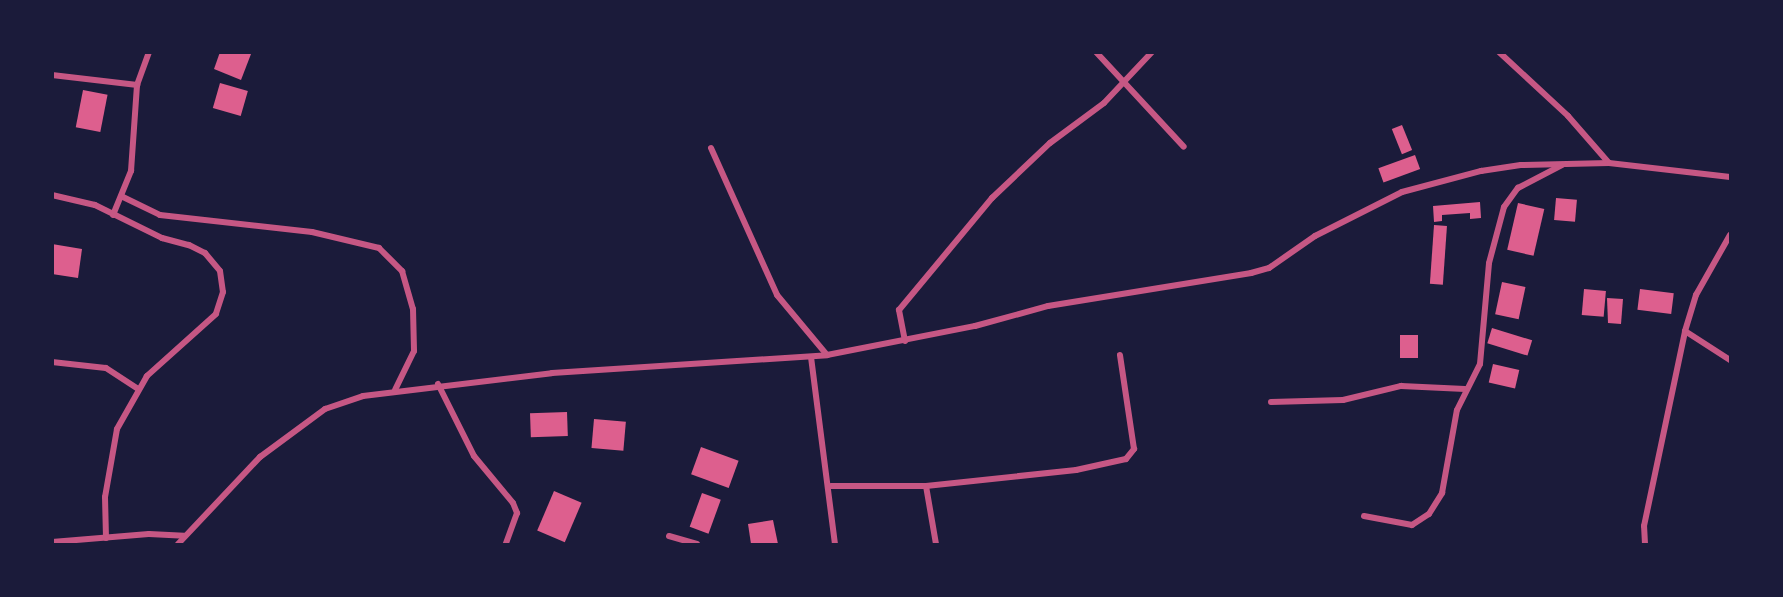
<!DOCTYPE html>
<style>
body{margin:0}
#map{position:relative;width:1783px;height:597px;overflow:hidden;background:#1b1b3a;font-family:"Libre Baskerville",serif}
div>[style]{position:absolute}
.building>*{inset:0;background:#dd5f8e;transform-origin:0 0}
.minor>*{height:6px;margin:-3px;padding:0 3px;transform-origin:3px;border-radius:3px;background:#c65784}
span{translate:-50% -50%;white-space:nowrap;text-align:center;line-height:1.15;-webkit-text-stroke:6px #1b1b3a;paint-order:stroke}
.frame{position:absolute;inset:0;border:54px solid #1b1b3a;pointer-events:none}
</style>
<div id="map">
<div class="building">
<i style="clip-path:polygon(220px 52px,251px 54px,241px 80px,214px 69px)"></i>
<i style="left:220px;top:83px;width:29px;height:26px;rotate:16deg"></i>
<i style="left:83px;top:90px;width:25px;height:38px;rotate:11deg"></i>
<i style="left:1402px;top:125px;width:27px;height:11px;rotate:68deg"></i>
<i style="left:1415px;top:155px;width:15px;height:39px;rotate:70deg"></i>
<i style="left:1556px;top:198px;width:21px;height:22px;rotate:5deg"></i>
<i style="clip-path:polygon(1480px 202px,1481px 218px,1470px 219px,1470px 213px,1442px 215px,1442px 221px,1434px 222px,1433px 206px)"></i>
<i style="left:1518px;top:203px;width:27px;height:48px;rotate:13deg"></i>
<i style="left:1434px;top:225px;width:13px;height:59px;rotate:4deg"></i>
<i style="clip-path:polygon(52px 244px,82px 249px,78px 278px,52px 274px)"></i>
<i style="left:1502px;top:282px;width:24px;height:33px;rotate:12deg"></i>
<i style="left:1584px;top:289px;width:22px;height:26px;rotate:5deg"></i>
<i style="left:1640px;top:289px;width:34px;height:21px;rotate:7deg"></i>
<i style="clip-path:polygon(1607px 298px,1623px 299px,1621px 324px,1608px 323px)"></i>
<i style="left:1492px;top:328px;width:42px;height:16px;rotate:17deg"></i>
<i style="left:1400px;top:335px;width:18px;height:23px"></i>
<i style="left:1493px;top:364px;width:27px;height:19px;rotate:13deg"></i>
<i style="left:567px;top:412px;width:24px;height:37px;rotate:88deg"></i>
<i style="left:594px;top:419px;width:32px;height:29px;rotate:5deg"></i>
<i style="left:701px;top:447px;width:40px;height:29px;rotate:20deg"></i>
<i style="left:554px;top:491px;width:30px;height:43px;rotate:23deg"></i>
<i style="left:702px;top:493px;width:20px;height:36px;rotate:20deg"></i>
<i style="clip-path:polygon(773px 520px,778px 544px,751px 544px,748px 524px)"></i>
</div>
<div class="minor">
<i style="left:1096px;top:52px;width:129px;rotate:47.2deg"></i>
<i style="left:1499px;top:52px;width:94px;rotate:42.8deg"></i>
<i style="left:1568px;top:116px;width:62px;rotate:48.9deg"></i>
<i style="left:52px;top:75px;width:86px;rotate:6.7deg"></i>
<i style="left:711px;top:148px;width:161px;rotate:65.8deg"></i>
<i style="left:777px;top:295px;width:78px;rotate:50.2deg"></i>
<i style="left:52px;top:195px;width:44px;rotate:13.1deg"></i>
<i style="left:95px;top:205px;width:75px;rotate:26.2deg"></i>
<i style="left:162px;top:238px;width:28px;rotate:15deg"></i>
<i style="left:189px;top:245px;width:18px;rotate:27deg"></i>
<i style="left:205px;top:253px;width:23px;rotate:50deg"></i>
<i style="left:220px;top:271px;width:21px;rotate:82deg"></i>
<i style="left:223px;top:292px;width:23px;rotate:108deg"></i>
<i style="left:216px;top:314px;width:93px;rotate:138.1deg"></i>
<i style="left:147px;top:376px;width:61px;rotate:119.5deg"></i>
<i style="left:117px;top:429px;width:69px;rotate:100deg"></i>
<i style="left:105px;top:497px;width:41px;rotate:88.6deg"></i>
<i style="left:123px;top:197px;width:41px;rotate:25.9deg"></i>
<i style="left:160px;top:215px;width:153px;rotate:6.4deg"></i>
<i style="left:312px;top:232px;width:69px;rotate:13.4deg"></i>
<i style="left:379px;top:248px;width:33px;rotate:45deg"></i>
<i style="left:402px;top:271px;width:40px;rotate:74deg"></i>
<i style="left:413px;top:309px;width:42px;rotate:88.6deg"></i>
<i style="left:414px;top:351px;width:43px;rotate:116deg"></i>
<i style="left:113px;top:215px;width:48px;rotate:-67.8deg"></i>
<i style="left:131px;top:171px;width:86px;rotate:-86deg"></i>
<i style="left:137px;top:85px;width:35px;rotate:-70deg"></i>
<i style="left:1685px;top:331px;width:54px;rotate:32.8deg"></i>
<i style="left:905px;top:341px;width:32px;rotate:-101deg"></i>
<i style="left:899px;top:310px;width:146px;rotate:-50.3deg"></i>
<i style="left:992px;top:198px;width:80px;rotate:-43.5deg"></i>
<i style="left:1050px;top:143px;width:67px;rotate:-36.5deg"></i>
<i style="left:1104px;top:103px;width:70px;rotate:-46.7deg"></i>
<i style="left:811px;top:357px;width:189px;rotate:82.7deg"></i>
<i style="left:52px;top:362px;width:54px;rotate:6.3deg"></i>
<i style="left:106px;top:368px;width:37px;rotate:33deg"></i>
<i style="left:438px;top:384px;width:80px;rotate:63.4deg"></i>
<i style="left:474px;top:456px;width:61px;rotate:50.3deg"></i>
<i style="left:513px;top:503px;width:11px;rotate:68deg"></i>
<i style="left:517px;top:513px;width:33px;rotate:110deg"></i>
<i style="left:1271px;top:402px;width:72px;rotate:-1.6deg"></i>
<i style="left:1343px;top:400px;width:60px;rotate:-13.6deg"></i>
<i style="left:1401px;top:386px;width:64px;rotate:2.7deg"></i>
<i style="left:831px;top:486px;width:95px"></i>
<i style="left:926px;top:486px;width:151px;rotate:-6.1deg"></i>
<i style="left:1076px;top:470px;width:51px;rotate:-12.4deg"></i>
<i style="left:1126px;top:459px;width:13px;rotate:-51deg"></i>
<i style="left:1134px;top:449px;width:95px;rotate:-98.5deg"></i>
<i style="left:926px;top:486px;width:59px;rotate:80.2deg"></i>
<i style="left:1364px;top:516px;width:49px;rotate:10.6deg"></i>
<i style="left:1412px;top:525px;width:20px;rotate:-33deg"></i>
<i style="left:1429px;top:514px;width:25px;rotate:-58deg"></i>
<i style="left:1442px;top:493px;width:84px;rotate:-79.8deg"></i>
<i style="left:1457px;top:410px;width:51px;rotate:-63.4deg"></i>
<i style="left:1480px;top:364px;width:101px;rotate:-84.9deg"></i>
<i style="left:1489px;top:263px;width:58px;rotate:-75deg"></i>
<i style="left:1504px;top:207px;width:24px;rotate:-54deg"></i>
<i style="left:1518px;top:188px;width:50px;rotate:-27.6deg"></i>
<i style="left:669px;top:536px;width:29px;rotate:16deg"></i>
<i style="left:52px;top:542px;width:97px;rotate:-4.7deg"></i>
<i style="left:149px;top:534px;width:35px;rotate:3deg"></i>
<i style="left:178px;top:544px;width:120px;rotate:-46.7deg"></i>
<i style="left:260px;top:457px;width:81px;rotate:-36.4deg"></i>
<i style="left:325px;top:409px;width:40px;rotate:-18.9deg"></i>
<i style="left:363px;top:396px;width:190px;rotate:-6.9deg"></i>
<i style="left:552px;top:373px;width:276px;rotate:-3.7deg"></i>
<i style="left:827px;top:355px;width:151px;rotate:-11.1deg"></i>
<i style="left:975px;top:326px;width:76px;rotate:-15.3deg"></i>
<i style="left:1048px;top:306px;width:206px;rotate:-9.2deg"></i>
<i style="left:1251px;top:273px;width:19px;rotate:-16deg"></i>
<i style="left:1269px;top:268px;width:56px;rotate:-34.8deg"></i>
<i style="left:1315px;top:236px;width:97px;rotate:-26.8deg"></i>
<i style="left:1402px;top:192px;width:82px;rotate:-14.9deg"></i>
<i style="left:1481px;top:171px;width:40px;rotate:-8.5deg"></i>
<i style="left:1521px;top:165px;width:88px;rotate:-1.3deg"></i>
<i style="left:1609px;top:163px;width:122px;rotate:6.6deg"></i>
<i style="left:1645px;top:544px;width:18px;rotate:-93deg"></i>
<i style="left:1644px;top:526px;width:199px;rotate:-78.1deg"></i>
<i style="left:1685px;top:331px;width:38px;rotate:-73deg"></i>
<i style="left:1696px;top:295px;width:69px;rotate:-60.5deg"></i>
</div>
<div class="frame"></div>
</div>
